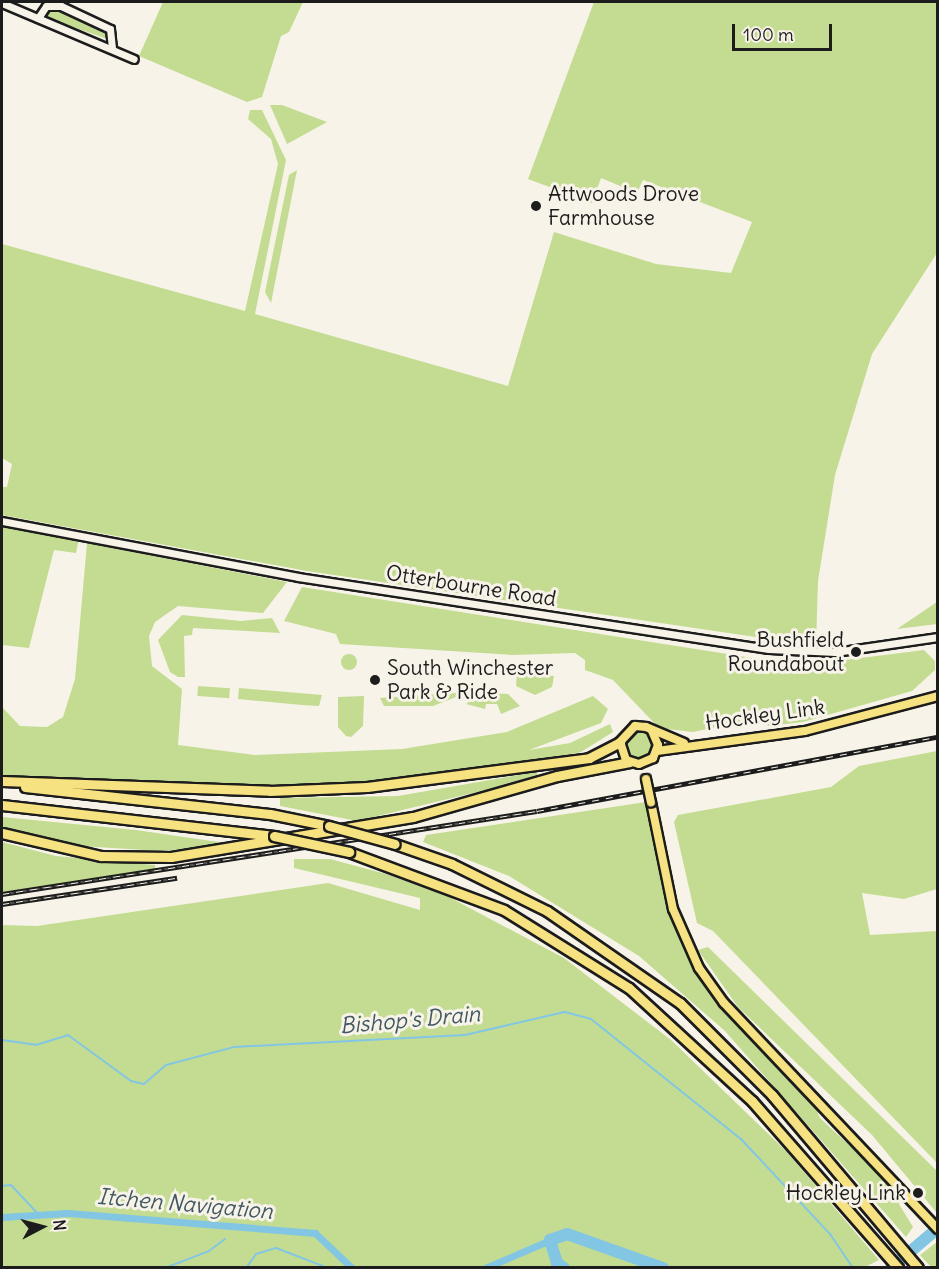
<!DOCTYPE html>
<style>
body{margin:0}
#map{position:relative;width:939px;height:1269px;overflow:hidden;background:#f7f3e8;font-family:Delius,sans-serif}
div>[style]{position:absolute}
.green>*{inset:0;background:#c3dc92;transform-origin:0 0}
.round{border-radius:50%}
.stream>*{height:2px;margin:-1px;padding:0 1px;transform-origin:1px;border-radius:1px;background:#83c6e4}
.canal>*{height:7px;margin:-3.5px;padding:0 3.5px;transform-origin:3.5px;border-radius:3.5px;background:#83c6e4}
.river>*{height:12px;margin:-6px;padding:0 6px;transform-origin:6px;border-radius:6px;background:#83c6e4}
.roads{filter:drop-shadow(2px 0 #1c1c1c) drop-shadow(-2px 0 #1c1c1c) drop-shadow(0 2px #1c1c1c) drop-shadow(0 -2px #1c1c1c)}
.minor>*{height:7px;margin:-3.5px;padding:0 3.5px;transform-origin:3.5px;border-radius:3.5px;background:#f7f3e8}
.major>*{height:8px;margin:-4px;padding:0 4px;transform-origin:4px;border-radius:4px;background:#f7e281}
.highway>*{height:9px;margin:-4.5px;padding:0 4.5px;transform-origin:4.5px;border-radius:4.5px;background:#f7e281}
.rail>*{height:4.5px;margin-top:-2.25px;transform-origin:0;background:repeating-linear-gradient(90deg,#f7f3e8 0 7px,#1c1c1c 0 14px);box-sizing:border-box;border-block:2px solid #1c1c1c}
.bridges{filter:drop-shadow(2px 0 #1c1c1c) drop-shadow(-2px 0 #1c1c1c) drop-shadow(0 2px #1c1c1c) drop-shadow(0 -2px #1c1c1c)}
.major-bridge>*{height:8px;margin:-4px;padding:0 4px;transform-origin:4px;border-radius:4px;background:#f7e281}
.highway-bridge>*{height:9px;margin:-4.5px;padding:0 4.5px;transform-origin:4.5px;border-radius:4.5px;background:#f7e281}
.dots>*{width:16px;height:16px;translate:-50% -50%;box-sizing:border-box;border:3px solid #f7f3e8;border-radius:50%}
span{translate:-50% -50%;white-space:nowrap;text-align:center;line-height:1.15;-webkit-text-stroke:6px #f7f3e8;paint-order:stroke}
.poi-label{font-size:21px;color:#1c1c1c}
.left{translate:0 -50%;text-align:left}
.right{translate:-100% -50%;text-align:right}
.street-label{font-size:21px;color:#1c1c1c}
.water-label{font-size:22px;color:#405862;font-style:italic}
.frame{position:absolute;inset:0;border:3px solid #1c1c1c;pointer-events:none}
.north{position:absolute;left:12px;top:1197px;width:60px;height:60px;-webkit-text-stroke:4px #f7f3e8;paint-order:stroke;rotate:84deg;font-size:16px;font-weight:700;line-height:24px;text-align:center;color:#1c1c1c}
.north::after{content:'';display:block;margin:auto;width:21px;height:27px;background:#1c1c1c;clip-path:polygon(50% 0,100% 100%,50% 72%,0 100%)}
.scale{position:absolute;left:732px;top:24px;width:100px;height:27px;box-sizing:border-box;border:3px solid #1c1c1c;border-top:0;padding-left:8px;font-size:18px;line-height:21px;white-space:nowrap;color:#1c1c1c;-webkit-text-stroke:4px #f7f3e8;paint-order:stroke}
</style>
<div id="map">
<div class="green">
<i style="clip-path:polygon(163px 2px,303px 2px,289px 32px,281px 36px,262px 97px,247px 102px,139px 56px)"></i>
<i style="clip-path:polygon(594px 2px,937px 2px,937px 253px,872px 354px,835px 475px,818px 581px,816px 646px,307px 571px,2px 515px,2px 487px,7px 487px,12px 464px,2px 458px,2px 244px,245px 311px,278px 164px,271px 139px,248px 119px,250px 110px,262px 110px,286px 160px,255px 314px,508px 386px,554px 232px,656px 264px,731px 273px,752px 222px,643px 180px,637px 193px,601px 178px,592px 203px,528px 179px)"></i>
<i style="clip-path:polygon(52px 7px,108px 30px,107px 39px,45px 17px)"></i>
<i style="clip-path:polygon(270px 105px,282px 105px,327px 122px,287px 144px)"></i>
<i style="clip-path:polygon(297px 170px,271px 303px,265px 292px,289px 175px)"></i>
<i style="clip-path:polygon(2px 524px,79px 538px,76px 553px,54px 550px,29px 648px,2px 645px)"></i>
<i style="clip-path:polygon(87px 543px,287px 582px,263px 613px,178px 606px,155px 622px,149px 636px,152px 666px,182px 689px,178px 745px,255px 755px,402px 749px,507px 732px,593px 696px,608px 709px,601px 723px,529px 750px,570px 743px,610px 724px,613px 732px,581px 752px,533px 762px,347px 784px,278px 787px,2px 775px,2px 707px,20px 726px,47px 727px,63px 717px,75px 679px)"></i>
<i style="clip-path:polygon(302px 587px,766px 660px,813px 664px,924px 650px,935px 661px,935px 670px,912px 691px,803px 722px,768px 726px,759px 718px,693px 732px,659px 728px,613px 680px,585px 670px,585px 660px,575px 653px,512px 655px,340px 644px,336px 634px,284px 621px)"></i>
<i style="clip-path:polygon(937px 602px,937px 624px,897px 629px)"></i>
<i style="clip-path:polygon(182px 615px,241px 621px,272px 618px,280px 633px,193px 628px,192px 635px,184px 636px,185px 677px,178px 677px,170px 672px,158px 640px)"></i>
<i class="round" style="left:341px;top:654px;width:16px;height:16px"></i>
<i style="clip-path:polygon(517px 672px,554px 676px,552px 687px,535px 695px,516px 686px)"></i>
<i style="left:198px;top:686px;width:32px;height:10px;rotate:4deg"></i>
<i style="clip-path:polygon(239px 688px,322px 695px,319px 706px,302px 705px,238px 699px)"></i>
<i style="clip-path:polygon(469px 692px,433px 706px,384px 706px,380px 698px)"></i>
<i style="clip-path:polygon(481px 693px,508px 694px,520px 706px,501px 714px,497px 704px,486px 704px,485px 709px,466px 704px)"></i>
<i style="clip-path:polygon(364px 696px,363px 726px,351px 737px,346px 736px,338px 727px,338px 697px)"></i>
<i class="round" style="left:625px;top:732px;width:28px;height:28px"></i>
<i style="clip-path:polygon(937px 751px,937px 889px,904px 899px,862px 893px,870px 935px,937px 931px,937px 1163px,713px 931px,697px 923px,674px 822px,678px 815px,831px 787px,859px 766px)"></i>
<i style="clip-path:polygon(536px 772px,539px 777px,357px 821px,280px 806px,280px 798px,398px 796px)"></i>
<i style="clip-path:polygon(646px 802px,662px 887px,690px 960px,735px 1022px,812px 1100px,820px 1118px,903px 1196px,899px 1204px,913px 1227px,906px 1237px,725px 1031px,639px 956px,509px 876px,423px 842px,426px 835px)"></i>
<i style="clip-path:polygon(2px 817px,136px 830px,232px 844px,161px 851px,63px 845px,2px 828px)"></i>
<i style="clip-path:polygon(2px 842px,56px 856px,155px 865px,156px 871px,2px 892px)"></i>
<i style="clip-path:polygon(294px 859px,330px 859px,386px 874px,447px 896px,564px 958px,671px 1040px,786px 1151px,879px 1260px,863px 1268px,2px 1267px,2px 925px,37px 926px,328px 883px,420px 910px,420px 898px,294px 868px)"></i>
<i style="clip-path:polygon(708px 947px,937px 1171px,937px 1213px,872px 1135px,738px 1007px,698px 950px)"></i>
<i style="clip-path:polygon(937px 1242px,937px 1267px,931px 1267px,920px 1255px)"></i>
</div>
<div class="stream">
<i style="left:2px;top:1040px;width:34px;rotate:8deg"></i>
<i style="left:36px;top:1045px;width:34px;rotate:-17deg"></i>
<i style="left:68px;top:1035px;width:78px;rotate:36.1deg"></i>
<i style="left:131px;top:1081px;width:13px;rotate:13deg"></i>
<i style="left:144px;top:1084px;width:29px;rotate:-41deg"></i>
<i style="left:166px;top:1065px;width:70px;rotate:-14.8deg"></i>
<i style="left:234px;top:1047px;width:231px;rotate:-3deg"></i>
<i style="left:465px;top:1035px;width:103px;rotate:-13deg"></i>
<i style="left:565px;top:1012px;width:27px;rotate:15deg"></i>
<i style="left:591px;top:1019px;width:192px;rotate:38.7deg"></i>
<i style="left:741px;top:1139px;width:130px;rotate:46.9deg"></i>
<i style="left:830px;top:1234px;width:41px;rotate:55.9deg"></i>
<i style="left:2px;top:1186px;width:9px;rotate:-6deg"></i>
<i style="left:11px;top:1185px;width:38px;rotate:47deg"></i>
<i style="left:165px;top:1268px;width:47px;rotate:-21.1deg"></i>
<i style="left:209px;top:1251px;width:20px;rotate:-37deg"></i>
<i style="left:246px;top:1268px;width:17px;rotate:-54deg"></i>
<i style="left:256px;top:1254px;width:21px;rotate:-17deg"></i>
<i style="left:276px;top:1248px;width:56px;rotate:21deg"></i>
<i style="left:351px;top:1268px;width:1px;rotate:-45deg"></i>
</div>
<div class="canal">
<i style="left:2px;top:1217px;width:66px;rotate:-3.5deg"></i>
<i style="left:68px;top:1213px;width:248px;rotate:4.6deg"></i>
<i style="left:315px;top:1233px;width:51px;rotate:43.4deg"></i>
<i style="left:485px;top:1268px;width:71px;rotate:-23.3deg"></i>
</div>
<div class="river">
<i style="left:564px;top:1268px;width:9px;rotate:-144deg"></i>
<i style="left:557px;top:1263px;width:24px;rotate:-107deg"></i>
<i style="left:550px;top:1240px;width:18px;rotate:-19deg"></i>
<i style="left:567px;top:1234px;width:102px;rotate:19.5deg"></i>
<i style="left:891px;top:1268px;width:62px;rotate:-40.4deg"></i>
</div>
<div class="roads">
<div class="minor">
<i style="left:2px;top:3px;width:143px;rotate:23deg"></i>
<i style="left:38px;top:18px;width:14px;rotate:-56deg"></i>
<i style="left:46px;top:6px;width:15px"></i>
<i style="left:61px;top:6px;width:54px;rotate:25.1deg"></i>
<i style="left:110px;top:29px;width:20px;rotate:84deg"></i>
<i style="left:2px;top:521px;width:301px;rotate:10.7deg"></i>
<i style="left:298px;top:577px;width:476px;rotate:8.7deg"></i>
<i style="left:769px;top:649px;width:66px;rotate:2.6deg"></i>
<i style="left:835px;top:652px;width:104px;rotate:-8.3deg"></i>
</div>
<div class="major">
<i style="left:652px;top:731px;width:15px;rotate:67deg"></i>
<i style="left:658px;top:745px;width:14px;rotate:111deg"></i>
<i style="left:653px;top:758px;width:15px;rotate:157deg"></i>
<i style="left:639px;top:764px;width:14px;rotate:-163deg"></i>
<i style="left:626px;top:760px;width:19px;rotate:-108deg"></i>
<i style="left:620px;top:742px;width:22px;rotate:-47deg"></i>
<i style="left:635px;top:726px;width:11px;rotate:5deg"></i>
<i style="left:646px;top:727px;width:41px;rotate:22.8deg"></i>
<i style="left:657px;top:751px;width:149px;rotate:-7.7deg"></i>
<i style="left:805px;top:731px;width:138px;rotate:-14.7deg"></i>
<i style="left:651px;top:802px;width:109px;rotate:78.4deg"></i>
<i style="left:673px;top:909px;width:64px;rotate:66.2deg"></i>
<i style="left:699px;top:968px;width:43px;rotate:54.5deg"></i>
<i style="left:724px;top:1003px;width:311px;rotate:46.6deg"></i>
</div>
<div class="highway">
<i style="left:2px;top:781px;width:268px;rotate:2.1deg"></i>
<i style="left:270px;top:791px;width:97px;rotate:-2.4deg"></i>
<i style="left:367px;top:787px;width:224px;rotate:-7.4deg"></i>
<i style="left:589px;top:758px;width:35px;rotate:-27deg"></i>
<i style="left:25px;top:787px;width:246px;rotate:6.3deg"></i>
<i style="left:270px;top:814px;width:60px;rotate:11.5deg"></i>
<i style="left:2px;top:805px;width:274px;rotate:6.5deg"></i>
<i style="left:2px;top:833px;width:102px;rotate:13.1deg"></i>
<i style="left:101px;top:856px;width:70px;rotate:0.8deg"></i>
<i style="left:171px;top:857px;width:245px;rotate:-9.4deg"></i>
<i style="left:413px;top:817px;width:150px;rotate:-15.9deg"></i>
<i style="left:557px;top:776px;width:74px;rotate:-10.9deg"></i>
<i style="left:395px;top:844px;width:60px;rotate:19.3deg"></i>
<i style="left:452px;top:864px;width:106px;rotate:26.3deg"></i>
<i style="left:547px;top:911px;width:162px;rotate:34.7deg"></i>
<i style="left:680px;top:1003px;width:130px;rotate:45deg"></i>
<i style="left:772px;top:1095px;width:226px;rotate:49.8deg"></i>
<i style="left:349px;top:852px;width:165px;rotate:20.5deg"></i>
<i style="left:504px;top:910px;width:147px;rotate:32deg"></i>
<i style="left:629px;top:988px;width:167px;rotate:42.6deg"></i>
<i style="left:752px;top:1101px;width:222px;rotate:48.8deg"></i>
</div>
</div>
<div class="rail">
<i style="left:2px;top:894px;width:541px;rotate:-8.82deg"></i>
<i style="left:537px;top:811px;width:408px;rotate:-10.5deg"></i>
<i style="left:2px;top:904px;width:177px;rotate:-8.5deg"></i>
</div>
<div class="bridges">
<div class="major-bridge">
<i style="left:646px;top:779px;width:24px;rotate:78deg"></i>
</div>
<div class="highway-bridge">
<i style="left:329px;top:826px;width:68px;rotate:15.3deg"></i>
<i style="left:274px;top:836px;width:77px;rotate:12deg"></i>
</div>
</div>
<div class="dots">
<i style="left:536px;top:206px;background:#1c1c1c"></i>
<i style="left:856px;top:652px;background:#1c1c1c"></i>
<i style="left:375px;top:680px;background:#1c1c1c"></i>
<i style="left:918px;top:1193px;background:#1c1c1c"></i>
</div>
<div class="poi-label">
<span class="left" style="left:548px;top:206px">Attwoods Drove<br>Farmhouse</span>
<span class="right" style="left:844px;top:652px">Bushfield<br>Roundabout</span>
<span class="left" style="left:387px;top:680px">South Winchester<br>Park &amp; Ride</span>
<span class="right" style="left:906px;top:1193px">Hockley Link</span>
</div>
<div class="street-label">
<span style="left:471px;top:586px;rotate:9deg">Otterbourne Road</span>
<span style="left:765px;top:715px;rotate:-8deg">Hockley Link</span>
</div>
<div class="water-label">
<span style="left:410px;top:1020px;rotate:-5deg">Bishop's Drain</span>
<span style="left:185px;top:1204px;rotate:5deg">Itchen Navigation</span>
</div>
<div class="frame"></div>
<div class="north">N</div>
<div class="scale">100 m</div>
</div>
